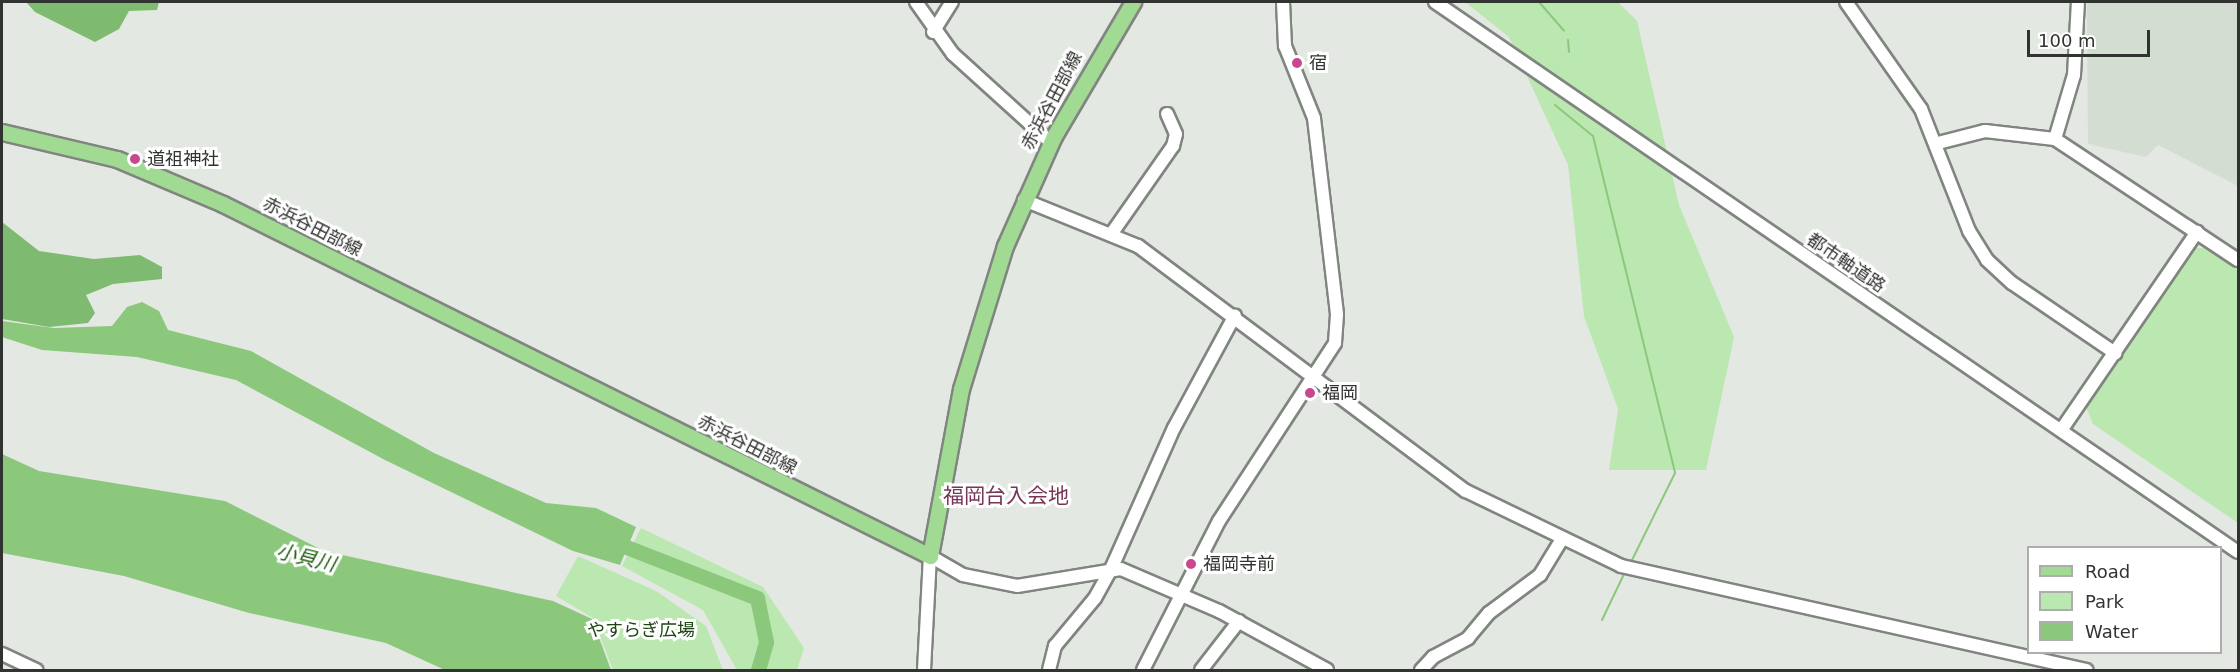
<!DOCTYPE html>
<meta charset="utf-8">
<style>
body{margin:0}
#map{position:relative;width:2240px;height:672px;overflow:hidden;background:#e3e8e2;font-family:"DejaVu Sans","Noto Sans JP",sans-serif}
div>[style]{position:absolute}
.built>*{inset:0;background:#d4ddd2}
.green>*{inset:0;background:#bbe7b1}
.forest>*{inset:0;background:#7ebb70}
.water>*{inset:0;background:#8bc87c}
.stream>*{height:2px;margin:-1px;padding:0 1px;transform-origin:1px;border-radius:1px;background:#8bc87c}
.river>*{height:15px;margin:-7.5px;padding:0 7.5px;transform-origin:7.5px;border-radius:7.5px;background:#8bc87c}
.roads{filter:drop-shadow(2px 0 #818580) drop-shadow(-2px 0 #818580) drop-shadow(0 2px #818580) drop-shadow(0 -2px #818580)}
.minor>*{height:12px;margin:-6px;padding:0 6px;transform-origin:6px;border-radius:6px;background:#fff}
.major>*{height:15px;margin:-7.5px;padding:0 7.5px;transform-origin:7.5px;border-radius:7.5px;background:#a1da93}
.dots>*{width:16px;height:16px;translate:-50% -50%;box-sizing:border-box;border:3px solid #fff;border-radius:50%}
span{translate:-50% -50%;white-space:nowrap;text-align:center;line-height:1.15;-webkit-text-stroke:6px #fff;paint-order:stroke}
.poi-label{font-size:18px;color:#313330}
.left{translate:0 -50%;text-align:left}
.street-label{font-size:18px;color:#313330}
.park-label{font-size:18px;color:#1d4512}
.water-label{font-size:20px;color:#215c10;font-style:italic}
.quarter-label{font-size:21px;color:#773657}
.frame{position:absolute;inset:0;border:3px solid #313330;pointer-events:none}
.legend{position:absolute;left:2027px;top:546px;width:195px;height:108px;box-sizing:border-box;background:#fff;border:2px solid #adadac;margin:0;padding:8px 10px;list-style:none;font-size:18px;color:#313330}
.legend li{display:flex;align-items:center;gap:12px;height:30px}
.legend b{width:30px;border:2px solid #adadac}
.scale{position:absolute;left:2027px;top:30px;width:123px;height:27px;box-sizing:border-box;border:3px solid #313330;border-top:0;padding-left:8px;font-size:18px;line-height:21px;white-space:nowrap;color:#313330;-webkit-text-stroke:4px #fff;paint-order:stroke}
</style>
<div id="map">
<div class="built">
<i style="clip-path:polygon(2087px 2px,2238px 2px,2238px 186px,2158px 145px,2146px 157px,2088px 144px)"></i>
</div>
<div class="green">
<i style="clip-path:polygon(1465px 2px,1618px 2px,1637px 21px,1679px 205px,1734px 337px,1706px 470px,1609px 470px,1618px 409px,1584px 316px,1568px 165px,1509px 37px)"></i>
<i style="clip-path:polygon(2195px 248px,2211px 248px,2238px 267px,2238px 523px,2093px 424px,2085px 404px)"></i>
<i style="clip-path:polygon(641px 528px,763px 587px,804px 648px,797px 670px,737px 670px,703px 610px,622px 566px)"></i>
<i style="clip-path:polygon(578px 556px,656px 591px,706px 626px,723px 670px,613px 670px,593px 618px,556px 596px)"></i>
</div>
<div class="forest">
<i style="clip-path:polygon(26px 2px,159px 2px,157px 10px,129px 11px,119px 29px,95px 42px,35px 12px)"></i>
<i style="clip-path:polygon(2px 222px,39px 251px,94px 259px,140px 255px,162px 267px,162px 279px,113px 284px,86px 295px,95px 313px,88px 323px,49px 327px,2px 319px)"></i>
</div>
<div class="water">
<i style="clip-path:polygon(142px 302px,159px 311px,168px 330px,251px 351px,434px 453px,546px 503px,596px 508px,636px 527px,620px 565px,573px 551px,385px 460px,236px 380px,137px 357px,42px 350px,2px 337px,2px 321px,54px 328px,112px 326px,127px 307px)"></i>
<i style="clip-path:polygon(2px 454px,39px 471px,225px 501px,324px 551px,553px 601px,592px 619px,611px 670px,445px 670px,386px 643px,249px 613px,124px 576px,2px 553px)"></i>
</div>
<div class="stream">
<i style="left:1539px;top:2px;width:38px;rotate:49deg"></i>
<i style="left:1568px;top:40px;width:12px;rotate:85deg"></i>
<i style="left:1555px;top:105px;width:49px;rotate:39.2deg"></i>
<i style="left:1593px;top:136px;width:347px;rotate:76.3deg"></i>
<i style="left:1675px;top:473px;width:102px;rotate:116.3deg"></i>
<i style="left:1602px;top:620px;width:51px;rotate:-64.4deg"></i>
</div>
<div class="river">
<i style="left:611px;top:541px;width:157px;rotate:21.3deg"></i>
<i style="left:757px;top:598px;width:45px;rotate:78.4deg"></i>
<i style="left:766px;top:642px;width:29px;rotate:106deg"></i>
</div>
<div class="roads">
<div class="minor">
<i style="left:916px;top:2px;width:64px;rotate:54.6deg"></i>
<i style="left:953px;top:54px;width:132px;rotate:42.2deg"></i>
<i style="left:1435px;top:2px;width:973px;rotate:34.41deg"></i>
<i style="left:1846px;top:2px;width:131px;rotate:55deg"></i>
<i style="left:1921px;top:109px;width:131px;rotate:68.5deg"></i>
<i style="left:1969px;top:231px;width:34px;rotate:58deg"></i>
<i style="left:1987px;top:260px;width:34px;rotate:43deg"></i>
<i style="left:2012px;top:283px;width:125px;rotate:34.2deg"></i>
<i style="left:933px;top:32px;width:36px;rotate:-58deg"></i>
<i style="left:2055px;top:139px;width:67px;rotate:-73.5deg"></i>
<i style="left:2074px;top:75px;width:73px;rotate:-86.9deg"></i>
<i style="left:1938px;top:143px;width:49px;rotate:-14.3deg"></i>
<i style="left:1985px;top:131px;width:70px;rotate:6.5deg"></i>
<i style="left:2055px;top:139px;width:219px;rotate:33.5deg"></i>
<i style="left:1024px;top:200px;width:123px;rotate:22deg"></i>
<i style="left:1138px;top:246px;width:409px;rotate:36.8deg"></i>
<i style="left:1466px;top:491px;width:172px;rotate:25.8deg"></i>
<i style="left:1621px;top:566px;width:477px;rotate:12.6deg"></i>
<i style="left:1112px;top:233px;width:106px;rotate:-55deg"></i>
<i style="left:1173px;top:146px;width:12px;rotate:-76deg"></i>
<i style="left:1176px;top:134px;width:22px;rotate:-114deg"></i>
<i style="left:2062px;top:429px;width:239px;rotate:-55.6deg"></i>
<i style="left:2px;top:654px;width:38px;rotate:25deg"></i>
<i style="left:924px;top:670px;width:114px;rotate:-87deg"></i>
<i style="left:930px;top:556px;width:38px;rotate:30deg"></i>
<i style="left:963px;top:575px;width:55px;rotate:11.5deg"></i>
<i style="left:1017px;top:586px;width:105px;rotate:-9.3deg"></i>
<i style="left:1121px;top:569px;width:107px;rotate:23.2deg"></i>
<i style="left:1219px;top:611px;width:123px;rotate:28.6deg"></i>
<i style="left:1049px;top:670px;width:25px;rotate:-76deg"></i>
<i style="left:1055px;top:646px;width:62px;rotate:-50.2deg"></i>
<i style="left:1095px;top:598px;width:35px;rotate:-61deg"></i>
<i style="left:1112px;top:567px;width:152px;rotate:-66deg"></i>
<i style="left:1174px;top:428px;width:128px;rotate:-61.6deg"></i>
<i style="left:1143px;top:670px;width:167px;rotate:-63deg"></i>
<i style="left:1219px;top:521px;width:212px;rotate:-56.9deg"></i>
<i style="left:1335px;top:343px;width:29px;rotate:-86deg"></i>
<i style="left:1337px;top:314px;width:197px;rotate:-96.7deg"></i>
<i style="left:1314px;top:118px;width:78px;rotate:-111.9deg"></i>
<i style="left:1285px;top:46px;width:44px;rotate:-92.6deg"></i>
<i style="left:1201px;top:670px;width:62px;rotate:-52.2deg"></i>
<i style="left:1421px;top:670px;width:18px;rotate:-47deg"></i>
<i style="left:1433px;top:657px;width:40px;rotate:-28deg"></i>
<i style="left:1468px;top:638px;width:33px;rotate:-50deg"></i>
<i style="left:1489px;top:613px;width:64px;rotate:-36.7deg"></i>
<i style="left:1540px;top:575px;width:42px;rotate:-58.6deg"></i>
</div>
<div class="major">
<i style="left:2px;top:132px;width:118px;rotate:13.2deg"></i>
<i style="left:117px;top:159px;width:115px;rotate:23deg"></i>
<i style="left:223px;top:204px;width:790px;rotate:26.47deg"></i>
<i style="left:930px;top:556px;width:170px;rotate:-79.5deg"></i>
<i style="left:961px;top:389px;width:150px;rotate:-72.9deg"></i>
<i style="left:1005px;top:246px;width:120px;rotate:-66deg"></i>
<i style="left:1054px;top:136px;width:156px;rotate:-59.5deg"></i>
</div>
</div>
<div class="dots">
<i style="left:1297px;top:63px;background:#c9478f"></i>
<i style="left:135px;top:159px;background:#c9478f"></i>
<i style="left:1310px;top:393px;background:#c9478f"></i>
<i style="left:1191px;top:564px;background:#c9478f"></i>
</div>
<div class="poi-label">
<span class="left" style="left:1309px;top:63px">宿</span>
<span class="left" style="left:147px;top:159px">道祖神社</span>
<span class="left" style="left:1322px;top:393px">福岡</span>
<span class="left" style="left:1203px;top:564px">福岡寺前</span>
</div>
<div class="street-label">
<span style="left:1052px;top:101px;rotate:-62deg">赤浜谷田部線</span>
<span style="left:312px;top:227px;rotate:27deg">赤浜谷田部線</span>
<span style="left:1846px;top:263px;rotate:34deg">都市軸道路</span>
<span style="left:747px;top:445px;rotate:27deg">赤浜谷田部線</span>
</div>
<div class="park-label">
<span style="left:641px;top:630px">やすらぎ広場</span>
</div>
<div class="water-label">
<span style="left:306px;top:558px;rotate:14deg">小貝川</span>
</div>
<div class="quarter-label">
<span style="left:1006px;top:496px">福岡台入会地</span>
</div>
<div class="frame"></div>
<ul class="legend">
<li><b style="height:8px;background:#a1da93"></b>Road</li>
<li><b style="height:16px;background:#bbe7b1"></b>Park</li>
<li><b style="height:16px;background:#8bc87c"></b>Water</li>
</ul>
<div class="scale">100 m</div>
</div>
